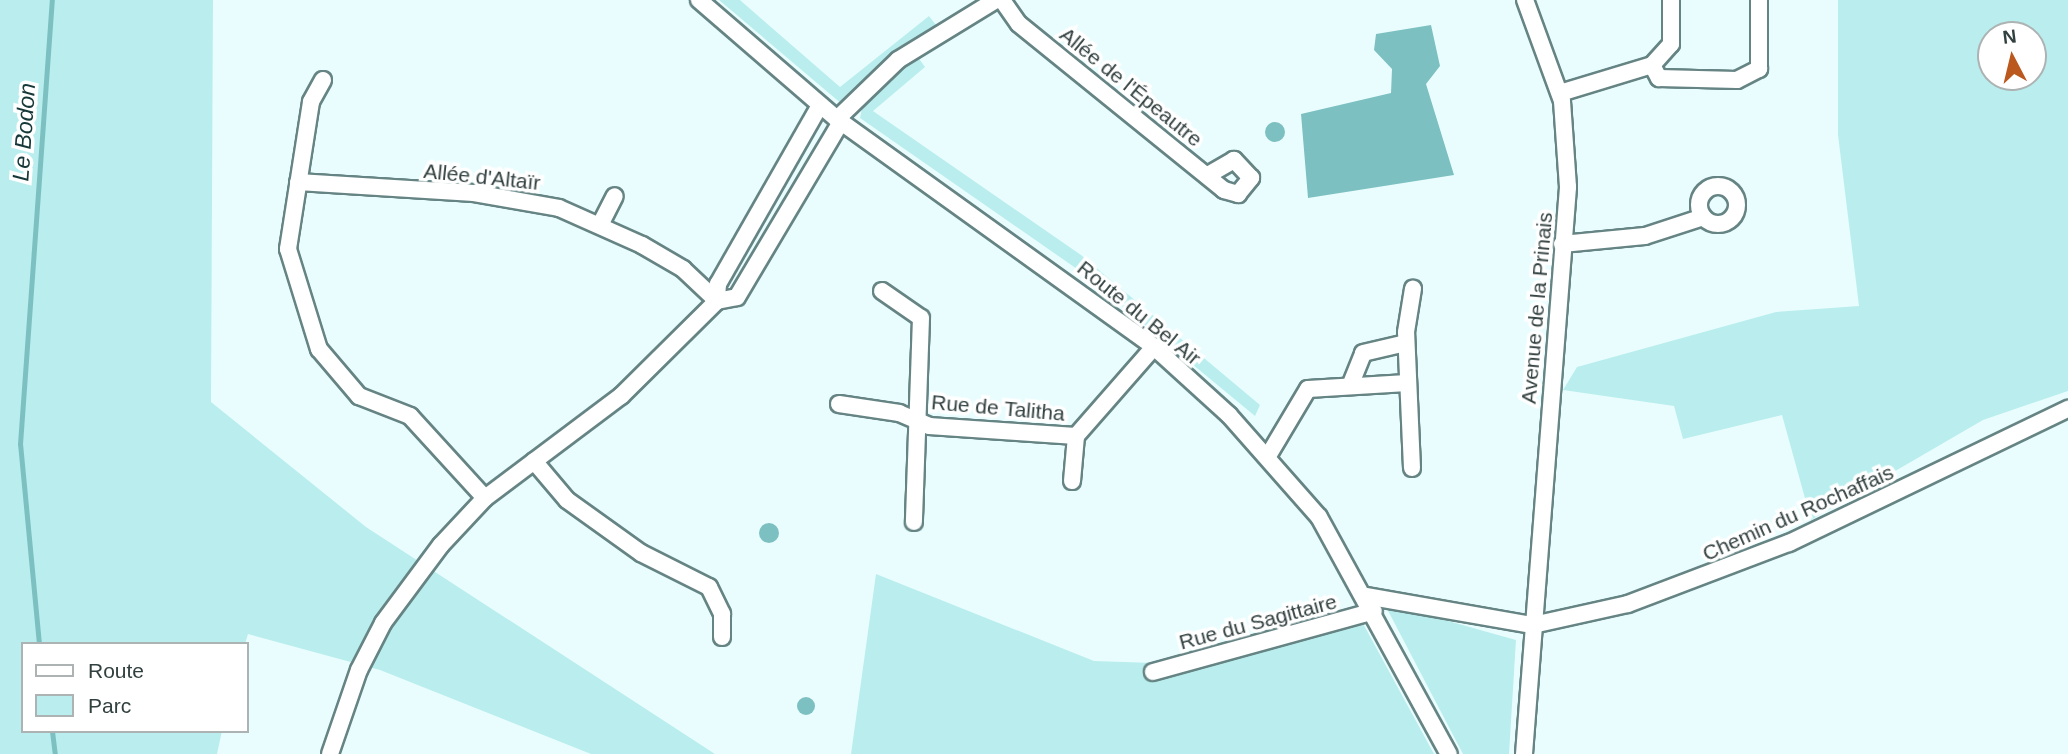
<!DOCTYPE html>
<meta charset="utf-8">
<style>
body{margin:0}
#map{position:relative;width:2068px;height:754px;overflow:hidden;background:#eafdfe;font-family:Helvetica,sans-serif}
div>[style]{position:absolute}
.green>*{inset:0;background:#baeeee}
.water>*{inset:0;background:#7dc0c1}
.round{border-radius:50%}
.stream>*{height:5px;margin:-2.5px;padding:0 2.5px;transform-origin:2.5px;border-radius:2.5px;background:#7dc0c1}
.roads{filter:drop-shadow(2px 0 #668484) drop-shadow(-2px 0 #668484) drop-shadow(0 2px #668484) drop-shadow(0 -2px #668484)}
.street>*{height:16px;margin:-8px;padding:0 8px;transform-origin:8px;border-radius:8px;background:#fff}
.street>.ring{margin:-8px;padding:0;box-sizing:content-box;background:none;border:16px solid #fff;border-radius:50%}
span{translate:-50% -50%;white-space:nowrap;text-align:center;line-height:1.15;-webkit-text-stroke:7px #fff;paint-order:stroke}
.street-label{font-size:21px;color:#334040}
.water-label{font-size:23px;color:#173839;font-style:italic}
.legend{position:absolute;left:21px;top:642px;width:228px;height:91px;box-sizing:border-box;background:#fff;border:2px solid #adb3b3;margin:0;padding:9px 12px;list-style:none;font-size:21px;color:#334040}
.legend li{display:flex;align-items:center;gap:14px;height:35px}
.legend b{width:35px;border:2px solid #adb3b3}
.north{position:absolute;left:1977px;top:21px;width:70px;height:70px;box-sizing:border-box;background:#fff;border:2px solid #adb3b3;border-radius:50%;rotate:353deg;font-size:19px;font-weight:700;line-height:28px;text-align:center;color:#334040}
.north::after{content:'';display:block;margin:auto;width:24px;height:32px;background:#ba581d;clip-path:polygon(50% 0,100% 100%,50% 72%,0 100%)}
</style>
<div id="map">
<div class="green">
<i style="clip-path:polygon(0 0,213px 0,211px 402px,366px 527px,715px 754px,591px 754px,380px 670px,248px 634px,245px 644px,23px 644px,23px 731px,222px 731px,217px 754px,0 754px)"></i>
<i style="clip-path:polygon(719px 0,740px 0,840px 87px,929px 16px,936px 25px,843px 105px)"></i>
<i style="clip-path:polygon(evenodd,1838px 0,2068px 0,2068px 391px,1983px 420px,1811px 520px,1782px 415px,1683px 439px,1674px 406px,1563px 390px,1577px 367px,1776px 312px,1859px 306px,1838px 135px,1838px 0,1991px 35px,2033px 35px,2033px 77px,1991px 77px,1991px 35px)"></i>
<i style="clip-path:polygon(917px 56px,925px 67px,873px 111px,1081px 255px,1260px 405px,1255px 416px,1077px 269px,860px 118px,863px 103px)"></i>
<i style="clip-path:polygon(876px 574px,1094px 661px,1154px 663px,1354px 607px,1434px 754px,851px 754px)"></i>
<i style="clip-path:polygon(1384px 603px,1516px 640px,1509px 754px,1463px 754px)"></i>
</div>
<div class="water">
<i style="clip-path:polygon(1431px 25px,1440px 66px,1426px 84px,1454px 175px,1308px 198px,1301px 114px,1391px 93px,1392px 69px,1374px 50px,1376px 34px)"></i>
<i class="round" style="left:1265px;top:122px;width:20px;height:20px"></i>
<i class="round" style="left:759px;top:523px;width:20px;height:20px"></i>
<i class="round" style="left:797px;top:697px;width:18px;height:18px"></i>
</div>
<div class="stream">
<i style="left:39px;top:644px;width:201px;rotate:-95.4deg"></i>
<i style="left:20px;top:444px;width:445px;rotate:-85.9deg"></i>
<i style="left:52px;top:731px;width:23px;rotate:83deg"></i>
</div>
<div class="roads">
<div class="street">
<i style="left:699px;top:0;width:182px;rotate:40.8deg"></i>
<i style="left:837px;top:119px;width:390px;rotate:35.7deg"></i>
<i style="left:1154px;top:347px;width:101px;rotate:42.2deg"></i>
<i style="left:1229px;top:415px;width:136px;rotate:48.6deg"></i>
<i style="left:1319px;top:517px;width:270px;rotate:61.3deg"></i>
<i style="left:1002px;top:0;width:29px;rotate:55deg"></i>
<i style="left:1019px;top:24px;width:264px;rotate:39deg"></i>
<i style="left:1224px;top:190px;width:15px;rotate:16deg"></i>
<i style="left:1238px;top:194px;width:21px;rotate:-51deg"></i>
<i style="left:1251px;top:178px;width:25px;rotate:-133deg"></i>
<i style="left:1234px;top:160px;width:30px;rotate:150deg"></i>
<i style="left:1671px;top:0;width:44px;rotate:90deg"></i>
<i style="left:1671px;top:44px;width:28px;rotate:132deg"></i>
<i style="left:1652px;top:65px;width:15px;rotate:62deg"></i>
<i style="left:1659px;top:78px;width:78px;rotate:1.5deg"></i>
<i style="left:1737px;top:80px;width:25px;rotate:-27deg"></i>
<i style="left:1759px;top:69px;width:69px;rotate:-90deg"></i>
<i style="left:323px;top:80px;width:25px;rotate:119deg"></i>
<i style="left:311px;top:102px;width:149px;rotate:98.9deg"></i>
<i style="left:288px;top:249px;width:105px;rotate:72.8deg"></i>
<i style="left:319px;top:349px;width:62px;rotate:49.6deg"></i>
<i style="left:359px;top:396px;width:55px;rotate:21.4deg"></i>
<i style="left:410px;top:416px;width:111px;rotate:47.6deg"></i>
<i style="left:1560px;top:93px;width:96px;rotate:-16.9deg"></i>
<i style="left:837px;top:119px;width:85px;rotate:-44deg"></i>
<i style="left:898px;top:60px;width:115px;rotate:-31.5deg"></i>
<i style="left:298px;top:182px;width:176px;rotate:3.6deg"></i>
<i style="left:474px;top:193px;width:86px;rotate:10deg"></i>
<i style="left:559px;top:208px;width:91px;rotate:24deg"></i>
<i style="left:642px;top:245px;width:48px;rotate:30.3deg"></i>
<i style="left:683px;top:269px;width:47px;rotate:43.3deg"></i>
<i class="ring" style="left:1699px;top:186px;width:22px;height:22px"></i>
<i style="left:601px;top:223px;width:30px;rotate:-63deg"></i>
<i style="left:1562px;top:244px;width:83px;rotate:-5.5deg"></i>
<i style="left:1645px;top:236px;width:61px;rotate:-18.1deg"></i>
<i style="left:882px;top:291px;width:47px;rotate:34.7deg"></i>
<i style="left:921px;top:318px;width:204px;rotate:92deg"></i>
<i style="left:717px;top:301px;width:17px;rotate:-87deg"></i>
<i style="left:718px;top:284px;width:206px;rotate:-60.3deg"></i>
<i style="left:1350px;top:386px;width:35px;rotate:-68deg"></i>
<i style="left:1363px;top:353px;width:44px;rotate:-13.1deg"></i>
<i style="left:839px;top:404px;width:61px;rotate:8.5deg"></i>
<i style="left:899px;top:413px;width:33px;rotate:23deg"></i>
<i style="left:929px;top:426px;width:147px;rotate:3.9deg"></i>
<i style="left:1076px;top:436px;width:118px;rotate:-48.8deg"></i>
<i style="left:1268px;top:456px;width:78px;rotate:-59.2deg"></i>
<i style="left:1308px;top:389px;width:99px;rotate:-3.5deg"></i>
<i style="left:534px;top:461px;width:51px;rotate:49.8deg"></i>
<i style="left:567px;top:500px;width:91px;rotate:35.6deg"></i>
<i style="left:641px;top:553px;width:76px;rotate:26.6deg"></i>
<i style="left:709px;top:587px;width:30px;rotate:64deg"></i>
<i style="left:722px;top:614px;width:23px;rotate:90deg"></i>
<i style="left:1412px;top:468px;width:136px;rotate:-92.5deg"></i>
<i style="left:1406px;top:332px;width:44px;rotate:-80.8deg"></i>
<i style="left:1072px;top:481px;width:45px;rotate:-84.9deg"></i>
<i style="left:1366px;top:596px;width:169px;rotate:9.9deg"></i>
<i style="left:1533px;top:625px;width:97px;rotate:-12.5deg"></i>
<i style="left:1628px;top:604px;width:172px;rotate:-20.8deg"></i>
<i style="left:1789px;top:543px;width:310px;rotate:-25.7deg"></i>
<i style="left:1153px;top:672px;width:229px;rotate:-15.4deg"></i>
<i style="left:330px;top:754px;width:89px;rotate:-71deg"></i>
<i style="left:359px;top:670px;width:53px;rotate:-62.9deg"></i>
<i style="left:383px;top:623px;width:97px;rotate:-53.4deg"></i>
<i style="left:441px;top:545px;width:64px;rotate:-46.9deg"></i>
<i style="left:485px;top:498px;width:170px;rotate:-36.9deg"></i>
<i style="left:621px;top:396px;width:135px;rotate:-44.7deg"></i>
<i style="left:717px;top:301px;width:20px;rotate:-11deg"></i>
<i style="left:737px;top:297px;width:204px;rotate:-59.3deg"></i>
<i style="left:1524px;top:754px;width:569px;rotate:-85.56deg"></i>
<i style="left:1568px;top:187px;width:86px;rotate:-94deg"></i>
<i style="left:1562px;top:101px;width:108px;rotate:-110.1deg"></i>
</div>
</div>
<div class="street-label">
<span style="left:1131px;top:87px;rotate:39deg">Allée de l'Épeautre</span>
<span style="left:482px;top:177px;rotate:6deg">Allée d'Altaïr</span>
<span style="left:1537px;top:308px;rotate:-85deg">Avenue de la Prinais</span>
<span style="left:1139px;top:313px;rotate:39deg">Route du Bel Air</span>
<span style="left:998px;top:408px;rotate:5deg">Rue de Talitha</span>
<span style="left:1798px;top:513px;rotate:-24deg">Chemin du Rochaffais</span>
<span style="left:1258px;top:622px;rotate:-15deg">Rue du Sagittaire</span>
</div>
<div class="water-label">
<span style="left:24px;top:132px;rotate:-86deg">Le Bodon</span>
</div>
<ul class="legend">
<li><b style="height:9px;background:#fff"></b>Route</li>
<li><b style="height:19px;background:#baeeee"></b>Parc</li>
</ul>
<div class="north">N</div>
</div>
